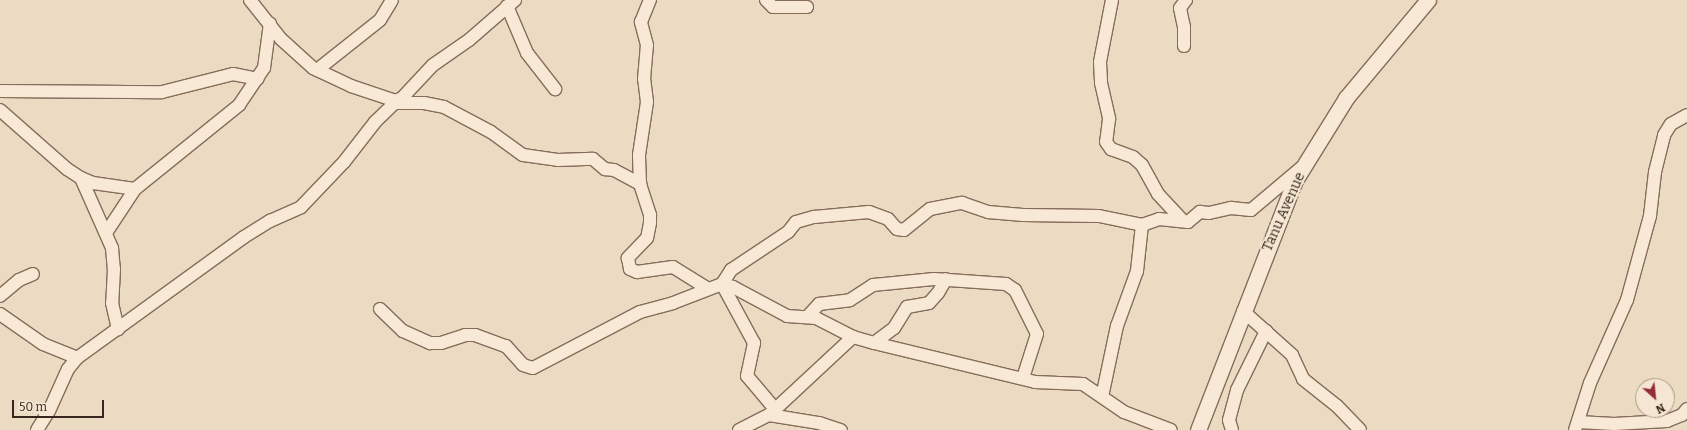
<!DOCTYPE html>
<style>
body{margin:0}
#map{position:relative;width:1687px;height:430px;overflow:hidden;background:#ecdbc3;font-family:Bitter,serif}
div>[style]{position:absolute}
.roads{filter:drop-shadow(1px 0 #866c5a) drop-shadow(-1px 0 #866c5a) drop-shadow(0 1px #866c5a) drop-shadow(0 -1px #866c5a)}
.minor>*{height:12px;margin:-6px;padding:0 6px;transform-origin:6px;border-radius:6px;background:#f7e9d5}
.tertiary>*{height:15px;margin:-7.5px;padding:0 7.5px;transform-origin:7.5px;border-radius:7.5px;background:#f7e9d5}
span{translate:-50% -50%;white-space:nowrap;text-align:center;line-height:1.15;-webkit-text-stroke:3.5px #f4e6d2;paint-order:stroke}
.street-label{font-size:14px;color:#36271e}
.north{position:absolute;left:1635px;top:378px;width:40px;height:40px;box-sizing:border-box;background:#f4e6d2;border:1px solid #a89a8a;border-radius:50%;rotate:153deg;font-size:11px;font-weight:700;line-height:16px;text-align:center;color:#36271e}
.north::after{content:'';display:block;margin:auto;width:14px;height:18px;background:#932c3a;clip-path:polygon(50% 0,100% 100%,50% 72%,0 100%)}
.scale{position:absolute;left:12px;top:400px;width:92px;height:18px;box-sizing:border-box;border:2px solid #36271e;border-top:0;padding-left:5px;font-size:12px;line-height:14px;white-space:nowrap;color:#36271e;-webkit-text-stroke:3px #f4e6d2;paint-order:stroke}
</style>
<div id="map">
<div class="roads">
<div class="minor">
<i style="left:250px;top:0;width:50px;rotate:51.5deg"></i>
<i style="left:281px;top:39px;width:43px;rotate:42.2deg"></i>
<i style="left:313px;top:68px;width:42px;rotate:25.3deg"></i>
<i style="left:351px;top:86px;width:47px;rotate:18.4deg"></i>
<i style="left:396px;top:101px;width:7px;rotate:-27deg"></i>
<i style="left:402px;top:98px;width:45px;rotate:-46.8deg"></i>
<i style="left:433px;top:65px;width:44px;rotate:-34.8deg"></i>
<i style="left:469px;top:40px;width:61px;rotate:-41deg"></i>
<i style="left:766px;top:0;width:10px;rotate:45deg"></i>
<i style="left:773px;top:7px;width:34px"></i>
<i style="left:1112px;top:0;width:63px;rotate:101deg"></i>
<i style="left:1100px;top:62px;width:21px;rotate:87deg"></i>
<i style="left:1101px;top:83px;width:37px;rotate:77deg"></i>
<i style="left:1109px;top:119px;width:23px;rotate:97deg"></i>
<i style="left:1106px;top:142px;width:9px;rotate:54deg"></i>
<i style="left:1111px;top:149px;width:23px;rotate:20deg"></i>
<i style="left:1133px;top:157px;width:12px;rotate:42deg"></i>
<i style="left:1142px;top:165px;width:33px;rotate:61deg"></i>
<i style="left:1158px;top:194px;width:34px;rotate:47deg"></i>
<i style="left:507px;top:6px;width:51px;rotate:66.9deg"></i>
<i style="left:527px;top:53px;width:46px;rotate:52.1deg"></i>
<i style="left:1184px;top:46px;width:19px;rotate:-90deg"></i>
<i style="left:1184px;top:27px;width:19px;rotate:-102deg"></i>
<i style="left:1180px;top:8px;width:10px;rotate:-53deg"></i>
<i style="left:317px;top:70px;width:80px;rotate:-38.4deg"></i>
<i style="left:380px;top:20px;width:23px;rotate:-59deg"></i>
<i style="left:0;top:91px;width:162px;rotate:0.4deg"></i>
<i style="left:162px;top:92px;width:73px;rotate:-14.2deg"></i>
<i style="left:233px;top:74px;width:25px;rotate:11deg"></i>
<i style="left:396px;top:103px;width:28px"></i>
<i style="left:424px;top:103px;width:20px;rotate:11deg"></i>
<i style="left:444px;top:107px;width:53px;rotate:28deg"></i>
<i style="left:491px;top:132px;width:39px;rotate:36deg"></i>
<i style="left:523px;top:155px;width:35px;rotate:8deg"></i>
<i style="left:558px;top:160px;width:35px;rotate:-2deg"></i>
<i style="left:593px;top:159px;width:16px;rotate:40deg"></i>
<i style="left:605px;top:169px;width:9px;rotate:6deg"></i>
<i style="left:614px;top:170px;width:30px;rotate:28deg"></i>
<i style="left:640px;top:184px;width:33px;rotate:72deg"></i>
<i style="left:650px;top:215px;width:8px;rotate:90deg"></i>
<i style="left:650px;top:223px;width:15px;rotate:101deg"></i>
<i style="left:647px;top:238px;width:28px;rotate:134deg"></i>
<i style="left:628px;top:258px;width:11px;rotate:80deg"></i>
<i style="left:630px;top:269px;width:8px;rotate:23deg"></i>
<i style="left:637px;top:272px;width:36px;rotate:-8deg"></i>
<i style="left:673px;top:267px;width:40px;rotate:32deg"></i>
<i style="left:0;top:110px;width:89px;rotate:41.4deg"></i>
<i style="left:67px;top:169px;width:17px;rotate:33deg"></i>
<i style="left:81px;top:178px;width:13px;rotate:23deg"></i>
<i style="left:93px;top:183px;width:42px;rotate:8.1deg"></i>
<i style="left:81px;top:178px;width:77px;rotate:66.1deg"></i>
<i style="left:112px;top:248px;width:21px;rotate:85deg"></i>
<i style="left:114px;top:269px;width:34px;rotate:93deg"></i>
<i style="left:112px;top:303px;width:27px;rotate:77deg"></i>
<i style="left:640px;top:184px;width:29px;rotate:-92deg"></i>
<i style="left:639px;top:155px;width:54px;rotate:-81.4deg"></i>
<i style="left:647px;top:102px;width:23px;rotate:-97deg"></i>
<i style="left:644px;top:79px;width:34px;rotate:-85deg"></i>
<i style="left:647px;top:45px;width:24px;rotate:-105deg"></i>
<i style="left:641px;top:22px;width:24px;rotate:-68deg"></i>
<i style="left:106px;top:233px;width:53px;rotate:-56.6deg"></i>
<i style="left:135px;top:189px;width:134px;rotate:-38.9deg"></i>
<i style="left:239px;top:105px;width:45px;rotate:-56deg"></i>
<i style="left:264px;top:68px;width:45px;rotate:-82.4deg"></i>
<i style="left:0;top:296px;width:25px;rotate:-40deg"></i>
<i style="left:19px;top:280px;width:15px;rotate:-23deg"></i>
<i style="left:380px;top:309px;width:32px;rotate:44deg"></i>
<i style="left:403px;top:331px;width:30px;rotate:24deg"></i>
<i style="left:430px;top:343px;width:11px"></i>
<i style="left:441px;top:343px;width:25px;rotate:-18deg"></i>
<i style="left:465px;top:335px;width:10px"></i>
<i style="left:475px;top:335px;width:33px;rotate:20deg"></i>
<i style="left:506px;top:346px;width:25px;rotate:48deg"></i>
<i style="left:523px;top:365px;width:10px;rotate:17deg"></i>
<i style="left:533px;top:368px;width:121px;rotate:-27.6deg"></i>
<i style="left:640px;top:312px;width:34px;rotate:-15deg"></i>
<i style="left:673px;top:303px;width:53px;rotate:-21.2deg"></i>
<i style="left:722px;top:284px;width:11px;rotate:15deg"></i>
<i style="left:733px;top:287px;width:61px;rotate:28.2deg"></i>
<i style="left:787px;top:316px;width:29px;rotate:4deg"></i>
<i style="left:816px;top:318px;width:42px;rotate:27.2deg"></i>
<i style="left:853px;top:337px;width:22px;rotate:16deg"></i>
<i style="left:874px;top:343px;width:166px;rotate:13.6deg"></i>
<i style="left:1035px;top:382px;width:48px;rotate:2.4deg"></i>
<i style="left:1083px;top:384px;width:50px;rotate:34.3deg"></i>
<i style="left:1124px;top:412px;width:50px;rotate:21deg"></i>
<i style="left:1243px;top:311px;width:66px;rotate:41.9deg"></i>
<i style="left:1292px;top:355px;width:26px;rotate:65deg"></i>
<i style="left:1303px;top:379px;width:43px;rotate:38.5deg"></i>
<i style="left:1337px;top:406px;width:33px;rotate:46deg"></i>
<i style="left:0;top:314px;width:52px;rotate:34.9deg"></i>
<i style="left:43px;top:344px;width:37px;rotate:22deg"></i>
<i style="left:807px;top:317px;width:18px;rotate:-47deg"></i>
<i style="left:819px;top:304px;width:31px;rotate:-7deg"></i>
<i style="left:850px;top:300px;width:27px;rotate:-33deg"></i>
<i style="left:873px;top:285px;width:61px;rotate:-5.6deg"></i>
<i style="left:934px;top:279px;width:72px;rotate:4deg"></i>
<i style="left:1006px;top:284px;width:11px;rotate:34deg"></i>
<i style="left:1015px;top:290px;width:49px;rotate:63.4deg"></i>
<i style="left:1037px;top:334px;width:46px;rotate:107.7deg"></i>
<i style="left:874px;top:343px;width:25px;rotate:-37deg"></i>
<i style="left:894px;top:328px;width:25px;rotate:-58deg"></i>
<i style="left:907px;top:307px;width:22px;rotate:-10deg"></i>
<i style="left:929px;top:303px;width:13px;rotate:-48deg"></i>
<i style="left:938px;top:293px;width:16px;rotate:-60deg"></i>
<i style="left:1102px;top:397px;width:73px;rotate:-78.1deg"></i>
<i style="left:1117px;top:326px;width:59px;rotate:-70deg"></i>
<i style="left:1137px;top:271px;width:46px;rotate:-83.8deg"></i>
<i style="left:775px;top:409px;width:43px;rotate:-130.3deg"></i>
<i style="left:747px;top:376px;width:34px;rotate:-78deg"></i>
<i style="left:754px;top:343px;width:67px;rotate:-118.5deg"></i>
<i style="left:722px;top:284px;width:17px;rotate:-57deg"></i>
<i style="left:731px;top:270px;width:69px;rotate:-33.7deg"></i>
<i style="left:788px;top:232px;width:13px;rotate:-51deg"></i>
<i style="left:796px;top:222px;width:19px;rotate:-16deg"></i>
<i style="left:814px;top:217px;width:55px;rotate:-5.2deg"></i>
<i style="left:869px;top:212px;width:20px;rotate:20deg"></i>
<i style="left:888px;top:219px;width:13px;rotate:48deg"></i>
<i style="left:897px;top:229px;width:7px;rotate:8deg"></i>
<i style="left:904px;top:230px;width:33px;rotate:-39deg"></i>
<i style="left:930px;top:209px;width:33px;rotate:-11deg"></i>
<i style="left:962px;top:203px;width:28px;rotate:19deg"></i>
<i style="left:988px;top:212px;width:35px;rotate:5deg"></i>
<i style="left:1023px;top:215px;width:76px;rotate:0.8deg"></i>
<i style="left:1099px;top:216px;width:44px;rotate:11.8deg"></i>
<i style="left:1142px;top:225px;width:18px;rotate:-19deg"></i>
<i style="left:1159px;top:219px;width:29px;rotate:6deg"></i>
<i style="left:1188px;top:222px;width:16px;rotate:-40deg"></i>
<i style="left:1200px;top:212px;width:9px;rotate:6deg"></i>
<i style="left:1209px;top:213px;width:23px;rotate:-13deg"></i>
<i style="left:1231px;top:208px;width:20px;rotate:6deg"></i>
<i style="left:1251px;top:210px;width:65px;rotate:-40deg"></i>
<i style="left:769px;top:415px;width:51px;rotate:9.1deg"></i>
<i style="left:819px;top:423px;width:23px;rotate:18deg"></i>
<i style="left:1578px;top:422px;width:36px;rotate:3deg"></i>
<i style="left:1614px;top:424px;width:53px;rotate:-3.2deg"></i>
<i style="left:1667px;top:421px;width:16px;rotate:-22deg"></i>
<i style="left:1682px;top:415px;width:8px;rotate:-50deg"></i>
<i style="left:37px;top:430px;width:22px;rotate:-58deg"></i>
<i style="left:49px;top:411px;width:46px;rotate:-65.7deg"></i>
<i style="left:68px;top:369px;width:14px;rotate:-51deg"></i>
<i style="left:77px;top:358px;width:206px;rotate:-35.9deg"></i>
<i style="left:244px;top:237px;width:31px;rotate:-32deg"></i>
<i style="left:270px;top:221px;width:34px;rotate:-24deg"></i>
<i style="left:301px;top:207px;width:62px;rotate:-46.3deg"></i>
<i style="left:344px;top:162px;width:51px;rotate:-52.2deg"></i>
<i style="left:375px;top:122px;width:32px;rotate:-44deg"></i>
<i style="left:739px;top:430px;width:34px;rotate:-27deg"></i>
<i style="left:769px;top:415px;width:115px;rotate:-42.9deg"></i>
<i style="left:1232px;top:430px;width:10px;rotate:-107deg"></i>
<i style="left:1229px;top:420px;width:31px;rotate:-75deg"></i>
<i style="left:1237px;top:390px;width:66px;rotate:-63.8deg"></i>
<i style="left:1575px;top:430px;width:49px;rotate:-72.3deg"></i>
<i style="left:1590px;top:383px;width:91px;rotate:-66deg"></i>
<i style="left:1627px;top:300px;width:87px;rotate:-74.7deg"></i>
<i style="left:1650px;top:216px;width:44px;rotate:-83.5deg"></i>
<i style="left:1655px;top:172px;width:38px;rotate:-76deg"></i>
<i style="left:1664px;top:135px;width:13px;rotate:-58deg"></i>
<i style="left:1671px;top:124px;width:18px;rotate:-29deg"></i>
</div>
<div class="tertiary">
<i style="left:1198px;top:430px;width:266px;rotate:-68.8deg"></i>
<i style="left:1294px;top:182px;width:99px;rotate:-58.2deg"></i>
<i style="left:1346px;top:98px;width:128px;rotate:-50.1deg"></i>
</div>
</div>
<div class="street-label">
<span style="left:1284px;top:212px;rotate:-66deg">Tanu Avenue</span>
</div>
<div class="north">N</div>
<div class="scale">50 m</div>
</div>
